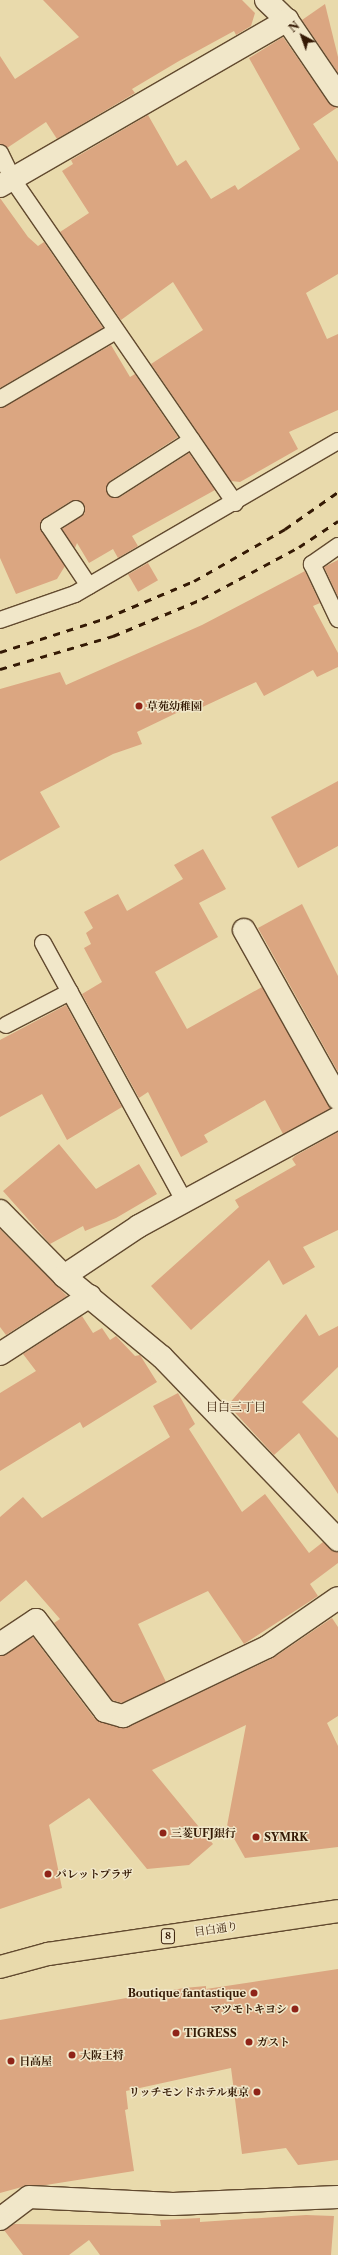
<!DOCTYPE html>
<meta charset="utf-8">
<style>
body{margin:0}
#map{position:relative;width:338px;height:2255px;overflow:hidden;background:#e9daac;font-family:"Libre Caslon Text","Noto Serif JP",serif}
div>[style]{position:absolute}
.building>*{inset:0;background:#dba681;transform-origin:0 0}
.roads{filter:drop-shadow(1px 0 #624a2f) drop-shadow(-1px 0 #624a2f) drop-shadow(0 1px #624a2f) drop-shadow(0 -1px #624a2f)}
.lane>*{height:16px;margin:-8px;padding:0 8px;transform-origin:8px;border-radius:8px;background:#f1e7c9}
.street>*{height:22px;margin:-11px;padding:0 11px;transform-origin:11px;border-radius:11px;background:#f1e7c9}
.primary>*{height:22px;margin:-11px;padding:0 11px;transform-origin:11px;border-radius:11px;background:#e9daac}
.rail>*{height:3px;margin-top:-1.5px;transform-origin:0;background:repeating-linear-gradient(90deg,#351a05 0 7px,transparent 0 14px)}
.dots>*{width:11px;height:11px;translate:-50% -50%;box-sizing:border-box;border:2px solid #f1e7c9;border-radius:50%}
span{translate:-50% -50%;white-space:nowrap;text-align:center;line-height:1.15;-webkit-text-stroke:3px #f1e7c9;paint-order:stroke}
.shield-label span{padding:1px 3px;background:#f1e7c9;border:1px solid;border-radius:3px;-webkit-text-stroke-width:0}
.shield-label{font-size:10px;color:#351a05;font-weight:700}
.poi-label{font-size:11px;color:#351a05;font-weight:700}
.left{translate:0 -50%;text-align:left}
.right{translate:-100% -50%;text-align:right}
.street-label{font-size:11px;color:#351a05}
.neighbourhood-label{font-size:12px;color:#351a05}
.north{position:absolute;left:282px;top:16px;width:40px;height:40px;-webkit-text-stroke:3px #f1e7c9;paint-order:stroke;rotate:319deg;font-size:11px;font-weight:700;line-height:16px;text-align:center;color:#351a05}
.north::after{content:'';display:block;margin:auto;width:14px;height:18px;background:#351a05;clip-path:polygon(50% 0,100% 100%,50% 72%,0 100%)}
</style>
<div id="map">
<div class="building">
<i style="clip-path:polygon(43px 0,242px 0,255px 13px,251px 26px,236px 35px,234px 31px,179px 61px,132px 89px,135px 93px,57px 139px,46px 122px,7px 148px,0 144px,0 56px,15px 79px,79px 37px)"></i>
<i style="clip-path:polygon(325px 4px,338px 57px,338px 73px,302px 20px)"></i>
<i style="clip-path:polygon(283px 37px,328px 102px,338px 107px,313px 124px,338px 162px,338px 274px,306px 293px,327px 339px,338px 334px,338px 410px,289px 432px,298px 449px,240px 482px,231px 481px,151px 364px,203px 330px,173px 282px,121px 320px,60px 232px,89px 213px,62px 171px,73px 164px,71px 160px,148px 115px,177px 166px,186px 160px,211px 199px,235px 185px,238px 190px,300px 149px,249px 58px)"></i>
<i style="clip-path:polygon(0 198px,28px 237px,38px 246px,44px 242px,103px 328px,0 388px)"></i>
<i style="clip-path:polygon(111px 345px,130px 377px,135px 374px,178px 437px,110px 481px,107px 494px,120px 497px,189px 453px,215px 490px,132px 536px,138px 546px,118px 558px,113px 549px,89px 563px,77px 543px,75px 548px,62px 529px,85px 513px,81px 501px,71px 501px,44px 518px,40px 526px,65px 566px,57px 579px,16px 594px,0 558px,0 408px)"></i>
<i style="clip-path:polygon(338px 560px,338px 597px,324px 567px)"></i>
<i style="left:148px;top:563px;width:20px;height:23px;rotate:60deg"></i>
<i style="clip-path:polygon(305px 571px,320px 603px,313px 606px,338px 653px,338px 667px,317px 677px,313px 670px,264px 696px,256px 682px,194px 711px,191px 706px,137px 732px,142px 744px,113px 754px,40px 792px,60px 827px,0 861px,0 689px,60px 672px,66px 685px,202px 625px)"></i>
<i style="clip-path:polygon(338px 781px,338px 846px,298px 868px,271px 817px)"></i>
<i style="clip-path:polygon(203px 849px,226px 889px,199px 903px,218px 937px,155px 972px,187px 1029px,262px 987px,331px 1108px,283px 1134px,265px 1100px,204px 1135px,208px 1142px,181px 1157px,148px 1092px,139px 1098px,82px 994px,102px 982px,84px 948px,91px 944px,86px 933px,93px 928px,84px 912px,118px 894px,127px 911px,183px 879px,174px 865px)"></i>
<i style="clip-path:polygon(302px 904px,338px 976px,338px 1072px,258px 928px)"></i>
<i style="clip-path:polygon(66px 1005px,122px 1107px,67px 1140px,42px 1094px,0 1117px,0 1040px)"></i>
<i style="clip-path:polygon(338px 1132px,338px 1230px,303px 1247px,315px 1267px,283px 1285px,269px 1260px,191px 1330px,151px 1286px,239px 1207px,235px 1200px,296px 1165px,292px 1159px,295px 1156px)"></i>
<i style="clip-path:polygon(59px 1144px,96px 1189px,139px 1164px,157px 1194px,116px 1218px,85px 1231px,83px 1226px,50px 1244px,3px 1191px)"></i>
<i style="clip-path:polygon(0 1229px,67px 1296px,6px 1335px,0 1327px)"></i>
<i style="clip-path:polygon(306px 1314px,319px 1336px,338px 1326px,338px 1367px,302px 1402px,338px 1438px,338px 1494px,299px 1433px,274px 1455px,228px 1405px)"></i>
<i style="clip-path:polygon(82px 1316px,93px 1333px,102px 1328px,110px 1340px,116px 1336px,135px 1356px,140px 1355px,157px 1382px,83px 1428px,80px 1422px,0 1471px,0 1393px,36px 1371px,23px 1354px)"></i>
<i style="clip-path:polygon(178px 1393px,195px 1424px,189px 1429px,242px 1512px,265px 1494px,309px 1553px,323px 1542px,338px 1552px,338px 1563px,310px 1584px,318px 1596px,244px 1644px,208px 1591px,138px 1624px,166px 1682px,122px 1703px,112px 1700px,54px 1623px,60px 1619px,26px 1580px,0 1602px,0 1517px,23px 1497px,42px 1518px,170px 1437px,153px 1406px)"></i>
<i style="clip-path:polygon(332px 1618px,338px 1627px,338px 1716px,327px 1723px,338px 1746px,338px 1847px,245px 1858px,227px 1826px,246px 1725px,152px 1770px,213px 1844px,189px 1865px,147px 1869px,89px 1798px,49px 1825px,62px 1888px,0 1909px,0 1656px,33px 1637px,95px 1719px,128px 1727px,273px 1658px)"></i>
<i style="clip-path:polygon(338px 1969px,338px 2160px,298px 2165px,286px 2148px,242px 2154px,231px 2068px,126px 2091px,128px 2109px,125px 2110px,134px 2171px,46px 2185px,29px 2185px,0 2193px,0 2020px,184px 1988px,206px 1986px,206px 1989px)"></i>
<i style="clip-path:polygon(306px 2215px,334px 2216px,331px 2255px,100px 2255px,89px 2240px,69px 2255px,23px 2255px,4px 2230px,14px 2224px,161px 2226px,160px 2220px,200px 2218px,200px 2222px)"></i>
</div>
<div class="roads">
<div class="lane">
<i style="left:0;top:153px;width:30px;rotate:64deg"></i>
<i style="left:13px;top:180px;width:392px;rotate:55.5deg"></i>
<i style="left:0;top:399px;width:134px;rotate:-30.4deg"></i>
<i style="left:115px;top:489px;width:91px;rotate:-32.5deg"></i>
<i style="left:76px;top:509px;width:32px;rotate:148deg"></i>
<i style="left:49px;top:526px;width:72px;rotate:56.3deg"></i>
<i style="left:338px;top:546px;width:32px;rotate:145deg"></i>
<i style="left:312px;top:564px;width:61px;rotate:64.7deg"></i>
<i style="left:0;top:620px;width:79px;rotate:-19.1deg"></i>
<i style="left:75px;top:594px;width:304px;rotate:-30.2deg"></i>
<i style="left:43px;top:943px;width:295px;rotate:61.3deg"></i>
<i style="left:6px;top:1025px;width:72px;rotate:-27.3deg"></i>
</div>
<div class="street">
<i style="left:266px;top:0;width:29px;rotate:44deg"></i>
<i style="left:287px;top:20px;width:91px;rotate:55.8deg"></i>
<i style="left:0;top:186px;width:332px;rotate:-30deg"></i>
<i style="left:244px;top:930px;width:193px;rotate:60.8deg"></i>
<i style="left:0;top:1211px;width:91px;rotate:45.4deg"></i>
<i style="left:64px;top:1276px;width:127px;rotate:39.6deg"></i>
<i style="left:162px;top:1357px;width:254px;rotate:46.1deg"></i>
<i style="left:64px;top:1276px;width:90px;rotate:-33.7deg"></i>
<i style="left:139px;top:1226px;width:226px;rotate:-28.5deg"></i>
<i style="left:0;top:1354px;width:107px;rotate:-32.8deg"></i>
<i style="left:0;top:1644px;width:43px;rotate:-33.7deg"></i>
<i style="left:36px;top:1620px;width:114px;rotate:52.8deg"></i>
<i style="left:105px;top:1711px;width:19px;rotate:16deg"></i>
<i style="left:123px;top:1716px;width:160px;rotate:-25.6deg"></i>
<i style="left:267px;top:1647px;width:86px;rotate:-34.6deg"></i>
<i style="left:0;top:2219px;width:36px;rotate:-37deg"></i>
<i style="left:29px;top:2197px;width:144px;rotate:2.8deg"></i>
<i style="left:173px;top:2204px;width:165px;rotate:-2.4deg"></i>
</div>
<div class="primary">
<i style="left:0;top:1967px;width:50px;rotate:-15.2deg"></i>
<i style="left:48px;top:1954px;width:293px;rotate:-8.4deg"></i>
</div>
</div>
<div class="rail">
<i style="left:0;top:652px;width:111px;rotate:-17.8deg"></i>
<i style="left:106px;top:618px;width:95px;rotate:-22.8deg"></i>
<i style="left:194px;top:581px;width:105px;rotate:-29.7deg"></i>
<i style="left:285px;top:529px;width:65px;rotate:-34.9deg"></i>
<i style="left:0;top:669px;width:118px;rotate:-16.3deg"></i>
<i style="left:113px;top:636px;width:96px;rotate:-22.6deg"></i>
<i style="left:202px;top:599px;width:110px;rotate:-28.2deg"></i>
<i style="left:299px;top:547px;width:47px;rotate:-33.7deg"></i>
</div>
<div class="dots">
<i style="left:139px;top:706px;background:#8f2418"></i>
<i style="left:163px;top:1833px;background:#8f2418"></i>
<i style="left:256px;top:1837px;background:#8f2418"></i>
<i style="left:48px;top:1874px;background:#8f2418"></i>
<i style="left:254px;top:1993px;background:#8f2418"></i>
<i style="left:295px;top:2009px;background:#8f2418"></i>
<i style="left:176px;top:2033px;background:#8f2418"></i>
<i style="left:249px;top:2042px;background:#8f2418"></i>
<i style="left:72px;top:2055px;background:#8f2418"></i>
<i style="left:11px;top:2061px;background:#8f2418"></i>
<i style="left:257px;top:2092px;background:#8f2418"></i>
</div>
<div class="shield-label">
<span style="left:168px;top:1936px">8</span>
</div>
<div class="poi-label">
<span class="left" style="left:147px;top:706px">草苑幼稚園</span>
<span class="left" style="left:171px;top:1833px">三菱UFJ銀行</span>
<span class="left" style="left:264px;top:1837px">SYMRK</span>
<span class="left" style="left:56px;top:1874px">パレットプラザ</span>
<span class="right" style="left:246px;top:1993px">Boutique fantastique</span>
<span class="right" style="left:287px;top:2009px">マツモトキヨシ</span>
<span class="left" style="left:184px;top:2033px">TIGRESS</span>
<span class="left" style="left:257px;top:2042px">ガスト</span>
<span class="left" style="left:80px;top:2055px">大阪王将</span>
<span class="left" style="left:19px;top:2061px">日高屋</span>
<span class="right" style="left:249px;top:2092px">リッチモンドホテル東京</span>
</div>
<div class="street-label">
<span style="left:216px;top:1929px;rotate:-8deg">目白通り</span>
</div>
<div class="neighbourhood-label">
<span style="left:236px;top:1407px">目白三丁目</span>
</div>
<div class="north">N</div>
</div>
